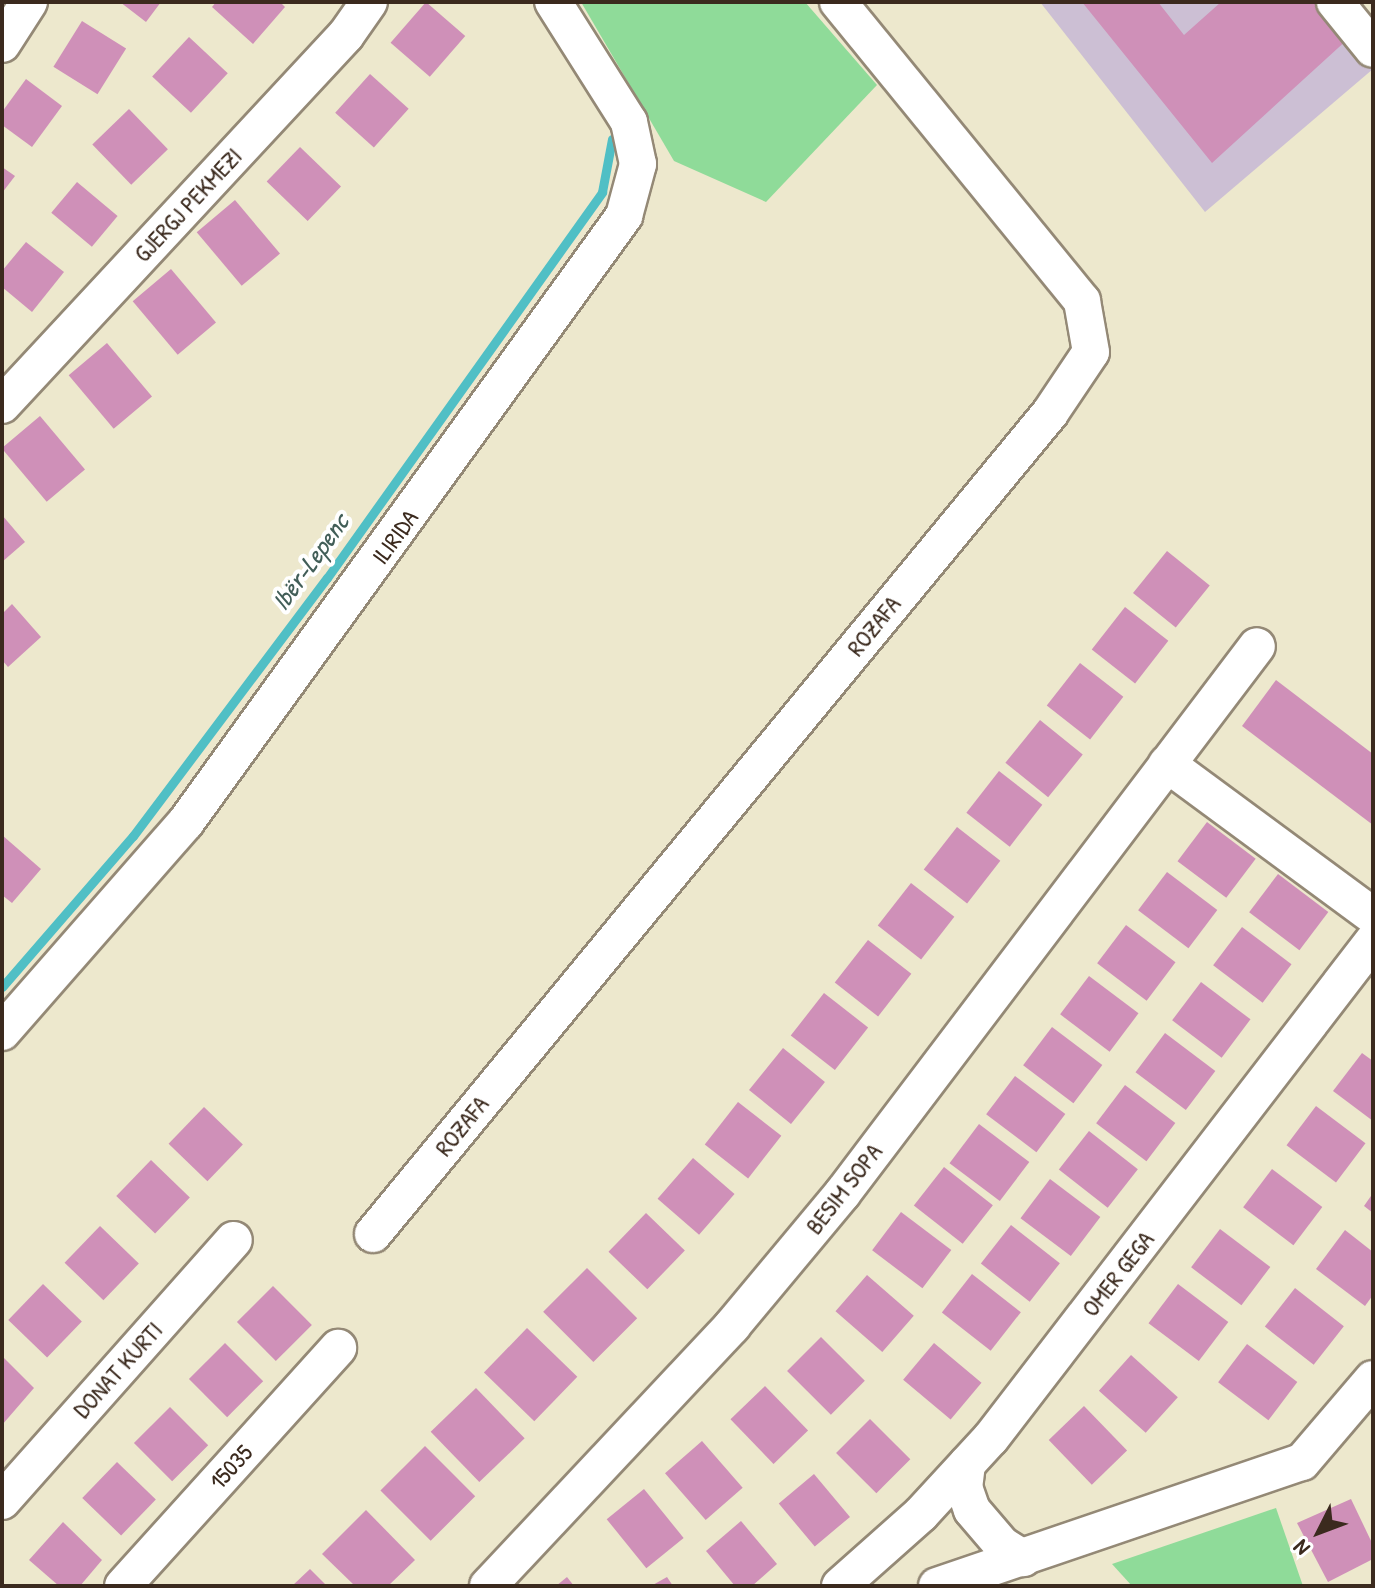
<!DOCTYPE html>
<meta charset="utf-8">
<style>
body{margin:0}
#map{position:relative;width:1375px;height:1588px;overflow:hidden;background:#ede8cd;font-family:"Patrick Hand",sans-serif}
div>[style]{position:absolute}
.industrial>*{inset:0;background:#ccbfd4}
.green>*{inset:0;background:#8fdb99}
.stream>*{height:9px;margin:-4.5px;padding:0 4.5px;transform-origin:4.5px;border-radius:4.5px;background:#50bfc5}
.building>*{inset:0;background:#cf90b8;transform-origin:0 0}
.roads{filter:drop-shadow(2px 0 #948976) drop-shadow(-2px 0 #948976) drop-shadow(0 2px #948976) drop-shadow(0 -2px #948976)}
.minor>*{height:36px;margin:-18px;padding:0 18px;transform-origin:18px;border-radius:18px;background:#fff}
span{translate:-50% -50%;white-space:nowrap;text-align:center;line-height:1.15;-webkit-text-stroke:8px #fff;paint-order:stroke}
.street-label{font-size:24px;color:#3b2a1e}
.water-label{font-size:26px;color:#425e58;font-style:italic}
.frame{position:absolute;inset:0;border:4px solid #3b2a1e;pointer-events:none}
.north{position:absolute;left:1279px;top:1492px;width:80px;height:80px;-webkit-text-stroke:6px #fff;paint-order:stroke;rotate:228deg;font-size:22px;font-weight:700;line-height:32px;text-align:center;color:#3b2a1e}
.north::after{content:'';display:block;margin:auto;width:28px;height:36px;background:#3b2a1e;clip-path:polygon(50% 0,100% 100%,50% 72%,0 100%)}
</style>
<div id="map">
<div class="industrial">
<i style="clip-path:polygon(1040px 2px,1335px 2px,1373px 49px,1373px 69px,1205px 212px)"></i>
</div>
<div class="green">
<i style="clip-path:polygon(581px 2px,805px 2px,877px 85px,766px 202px,674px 161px)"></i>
<i style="clip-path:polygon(1276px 1508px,1303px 1586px,1132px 1586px,1112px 1564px)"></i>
</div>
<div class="stream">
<i style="left:2px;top:987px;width:200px;rotate:-49.1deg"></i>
<i style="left:133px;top:836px;width:323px;rotate:-53.1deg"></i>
<i style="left:327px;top:578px;width:474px;rotate:-54.5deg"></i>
<i style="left:602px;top:192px;width:54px;rotate:-79.3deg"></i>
</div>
<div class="building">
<i style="clip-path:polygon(120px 2px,161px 2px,146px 22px)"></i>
<i style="clip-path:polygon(216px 2px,280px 2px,285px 7px,253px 44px,212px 7px)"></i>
<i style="left:426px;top:2px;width:52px;height:54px;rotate:41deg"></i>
<i style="clip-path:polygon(1082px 2px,1158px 2px,1184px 35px,1221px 2px,1317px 2px,1349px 38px,1212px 163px)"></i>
<i style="left:82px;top:21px;width:52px;height:54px;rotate:32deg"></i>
<i style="left:189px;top:37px;width:53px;height:54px;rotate:43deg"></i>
<i style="left:370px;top:74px;width:52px;height:52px;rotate:42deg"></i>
<i style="clip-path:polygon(26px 79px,62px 106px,32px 147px,2px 125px,2px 112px)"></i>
<i style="left:129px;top:109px;width:56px;height:51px;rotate:46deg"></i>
<i style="left:300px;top:147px;width:57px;height:48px;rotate:44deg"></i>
<i style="clip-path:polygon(2px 167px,15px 176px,2px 193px)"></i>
<i style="left:77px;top:182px;width:53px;height:40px;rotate:40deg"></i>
<i style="left:235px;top:200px;width:70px;height:50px;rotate:50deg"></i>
<i style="clip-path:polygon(26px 242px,64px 272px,32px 312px,2px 287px,2px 271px)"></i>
<i style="left:171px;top:269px;width:70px;height:50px;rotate:50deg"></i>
<i style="left:107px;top:343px;width:70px;height:50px;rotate:50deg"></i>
<i style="left:40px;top:416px;width:70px;height:50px;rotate:50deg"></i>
<i style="clip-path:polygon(2px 515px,25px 542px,2px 562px)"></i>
<i style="left:1167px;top:551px;width:55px;height:54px;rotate:39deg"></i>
<i style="clip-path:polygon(12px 604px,41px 637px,8px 667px,2px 660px,2px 614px)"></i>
<i style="left:1125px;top:607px;width:55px;height:54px;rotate:38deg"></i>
<i style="left:1080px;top:663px;width:55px;height:54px;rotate:38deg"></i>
<i style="clip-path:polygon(1276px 680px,1373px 754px,1373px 825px,1242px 726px)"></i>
<i style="left:1040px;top:720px;width:55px;height:55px;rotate:39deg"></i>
<i style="left:999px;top:771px;width:55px;height:53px;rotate:38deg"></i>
<i style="left:1207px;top:822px;width:61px;height:49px;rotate:37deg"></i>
<i style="left:957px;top:827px;width:55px;height:54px;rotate:38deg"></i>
<i style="clip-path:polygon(2px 835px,41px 869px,12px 903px,2px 895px)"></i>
<i style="left:1167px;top:872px;width:63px;height:48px;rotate:37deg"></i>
<i style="left:1278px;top:874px;width:63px;height:48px;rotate:37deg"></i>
<i style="left:911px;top:883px;width:55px;height:54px;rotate:38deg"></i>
<i style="left:1126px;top:925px;width:62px;height:48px;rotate:37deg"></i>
<i style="left:1242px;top:927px;width:62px;height:48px;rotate:37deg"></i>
<i style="left:868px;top:940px;width:55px;height:54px;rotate:38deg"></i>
<i style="left:1089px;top:976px;width:62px;height:48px;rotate:37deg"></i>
<i style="left:1201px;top:982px;width:62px;height:48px;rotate:37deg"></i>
<i style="left:824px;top:993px;width:56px;height:54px;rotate:38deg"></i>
<i style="left:1052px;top:1027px;width:63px;height:48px;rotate:37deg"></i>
<i style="left:1165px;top:1033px;width:63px;height:49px;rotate:37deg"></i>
<i style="left:783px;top:1048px;width:54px;height:54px;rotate:39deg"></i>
<i style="clip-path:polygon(1362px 1053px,1373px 1061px,1373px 1121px,1333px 1091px)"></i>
<i style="left:1015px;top:1076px;width:63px;height:48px;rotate:37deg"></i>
<i style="left:1125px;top:1085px;width:63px;height:48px;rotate:37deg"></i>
<i style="left:738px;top:1102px;width:55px;height:54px;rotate:38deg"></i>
<i style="left:1316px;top:1106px;width:62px;height:49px;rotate:37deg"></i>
<i style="left:204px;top:1107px;width:54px;height:51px;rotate:44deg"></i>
<i style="left:979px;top:1124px;width:63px;height:49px;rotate:37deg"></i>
<i style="left:1089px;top:1131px;width:62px;height:49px;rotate:38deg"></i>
<i style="left:693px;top:1158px;width:55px;height:54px;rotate:41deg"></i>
<i style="left:151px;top:1160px;width:54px;height:50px;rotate:44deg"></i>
<i style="left:944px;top:1167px;width:62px;height:49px;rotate:38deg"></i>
<i style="left:1272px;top:1169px;width:63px;height:48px;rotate:37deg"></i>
<i style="left:1050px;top:1179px;width:63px;height:49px;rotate:37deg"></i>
<i style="clip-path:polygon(1373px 1193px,1373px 1213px,1364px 1206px)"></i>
<i style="left:901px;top:1212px;width:63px;height:48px;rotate:37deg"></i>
<i style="left:646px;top:1213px;width:54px;height:54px;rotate:44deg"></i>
<i style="left:1011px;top:1225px;width:62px;height:49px;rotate:38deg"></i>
<i style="left:100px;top:1226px;width:54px;height:51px;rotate:44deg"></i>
<i style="left:1220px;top:1229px;width:63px;height:48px;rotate:37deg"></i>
<i style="clip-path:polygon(1345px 1230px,1373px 1252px,1373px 1295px,1365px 1306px,1316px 1269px)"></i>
<i style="left:587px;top:1268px;width:71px;height:62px;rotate:45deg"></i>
<i style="left:972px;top:1274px;width:62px;height:49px;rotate:38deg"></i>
<i style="left:867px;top:1275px;width:62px;height:48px;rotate:41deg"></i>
<i style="left:43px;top:1284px;width:54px;height:50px;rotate:44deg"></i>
<i style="left:1178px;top:1284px;width:63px;height:49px;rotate:37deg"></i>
<i style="left:273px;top:1286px;width:55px;height:51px;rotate:45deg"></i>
<i style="left:1295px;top:1288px;width:62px;height:49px;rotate:38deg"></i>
<i style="left:527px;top:1328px;width:70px;height:62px;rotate:44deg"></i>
<i style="left:821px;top:1337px;width:62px;height:48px;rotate:45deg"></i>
<i style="left:225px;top:1343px;width:54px;height:51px;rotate:45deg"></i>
<i style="left:934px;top:1343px;width:62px;height:48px;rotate:40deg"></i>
<i style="left:1247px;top:1344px;width:63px;height:48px;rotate:37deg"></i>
<i style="left:1131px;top:1355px;width:63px;height:48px;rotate:42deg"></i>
<i style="clip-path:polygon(2px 1356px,34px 1388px,2px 1425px)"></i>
<i style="left:765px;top:1386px;width:62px;height:48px;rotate:46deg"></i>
<i style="left:476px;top:1388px;width:70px;height:63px;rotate:46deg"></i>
<i style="left:1084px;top:1406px;width:62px;height:49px;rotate:46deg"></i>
<i style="left:170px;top:1407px;width:54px;height:51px;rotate:45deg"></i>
<i style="left:870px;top:1419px;width:57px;height:48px;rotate:45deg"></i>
<i style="left:702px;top:1441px;width:62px;height:49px;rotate:49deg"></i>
<i style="left:425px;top:1446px;width:71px;height:63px;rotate:45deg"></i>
<i style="left:117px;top:1462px;width:54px;height:50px;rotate:44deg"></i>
<i style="left:814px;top:1474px;width:56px;height:46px;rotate:50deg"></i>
<i style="left:644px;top:1489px;width:63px;height:48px;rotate:51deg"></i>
<i style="clip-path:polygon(1351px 1499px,1373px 1545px,1373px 1559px,1328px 1582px,1297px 1523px)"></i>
<i style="clip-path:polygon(366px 1510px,415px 1560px,388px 1586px,355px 1586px,322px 1554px)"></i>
<i style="clip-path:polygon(741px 1521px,777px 1564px,752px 1586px,735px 1586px,706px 1551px)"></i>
<i style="clip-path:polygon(63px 1522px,102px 1560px,80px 1586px,59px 1586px,29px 1560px)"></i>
<i style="clip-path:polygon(310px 1569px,327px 1586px,292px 1586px)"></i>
<i style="clip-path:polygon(567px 1577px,574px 1586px,556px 1586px)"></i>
<i style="clip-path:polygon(667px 1577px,673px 1586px,651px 1586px)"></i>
</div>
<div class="roads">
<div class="minor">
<i style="left:1335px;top:2px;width:60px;rotate:51deg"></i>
<i style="left:2px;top:44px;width:50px;rotate:-57.3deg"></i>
<i style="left:2px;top:405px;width:505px;rotate:-47.09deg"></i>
<i style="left:346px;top:35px;width:40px;rotate:-55.1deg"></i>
<i style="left:1167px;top:764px;width:256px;rotate:36.4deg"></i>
<i style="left:2px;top:1032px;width:279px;rotate:-48.8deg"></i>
<i style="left:186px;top:822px;width:748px;rotate:-54.14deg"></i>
<i style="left:624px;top:216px;width:54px;rotate:-74.9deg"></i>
<i style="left:638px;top:164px;width:43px;rotate:-102.1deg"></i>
<i style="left:629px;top:122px;width:142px;rotate:-122.3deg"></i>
<i style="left:373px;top:1234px;width:1064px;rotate:-50.49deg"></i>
<i style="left:1050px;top:413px;width:73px;rotate:-56.1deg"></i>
<i style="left:1091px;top:352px;width:52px;rotate:-100deg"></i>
<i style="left:1082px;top:301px;width:386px;rotate:-129.2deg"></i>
<i style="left:967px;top:1464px;width:23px;rotate:97deg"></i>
<i style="left:964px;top:1487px;width:24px;rotate:71deg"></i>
<i style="left:972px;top:1510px;width:46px;rotate:49.4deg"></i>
<i style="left:1002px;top:1545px;width:25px;rotate:32deg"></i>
<i style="left:2px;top:1501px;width:349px;rotate:-48.4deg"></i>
<i style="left:123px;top:1586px;width:321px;rotate:-47.9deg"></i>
<i style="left:488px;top:1586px;width:357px;rotate:-46.8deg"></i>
<i style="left:732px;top:1326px;width:172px;rotate:-50.2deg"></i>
<i style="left:842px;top:1194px;width:687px;rotate:-52.86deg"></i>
<i style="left:840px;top:1586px;width:108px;rotate:-41.6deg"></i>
<i style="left:921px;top:1514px;width:103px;rotate:-47.4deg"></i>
<i style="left:991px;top:1438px;width:627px;rotate:-52.45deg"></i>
<i style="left:937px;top:1586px;width:385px;rotate:-18.8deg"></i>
<i style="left:1302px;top:1462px;width:109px;rotate:-49.5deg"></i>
</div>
</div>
<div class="street-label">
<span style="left:188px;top:205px;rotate:-47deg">GJERGJ PEKMEZI</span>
<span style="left:395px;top:537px;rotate:-54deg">ILIRIDA</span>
<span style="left:874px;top:626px;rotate:-51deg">ROZAFA</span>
<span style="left:462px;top:1126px;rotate:-51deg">ROZAFA</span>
<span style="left:844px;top:1189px;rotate:-52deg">BESIM SOPA</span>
<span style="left:1118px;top:1274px;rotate:-52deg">OMER GEGA</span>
<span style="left:118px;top:1370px;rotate:-48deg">DONAT KURTI</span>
<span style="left:231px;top:1467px;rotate:-48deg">15035</span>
</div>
<div class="water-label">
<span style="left:310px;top:562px;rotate:-54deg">Ibër-Lepenc</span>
</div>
<div class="frame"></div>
<div class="north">N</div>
</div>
